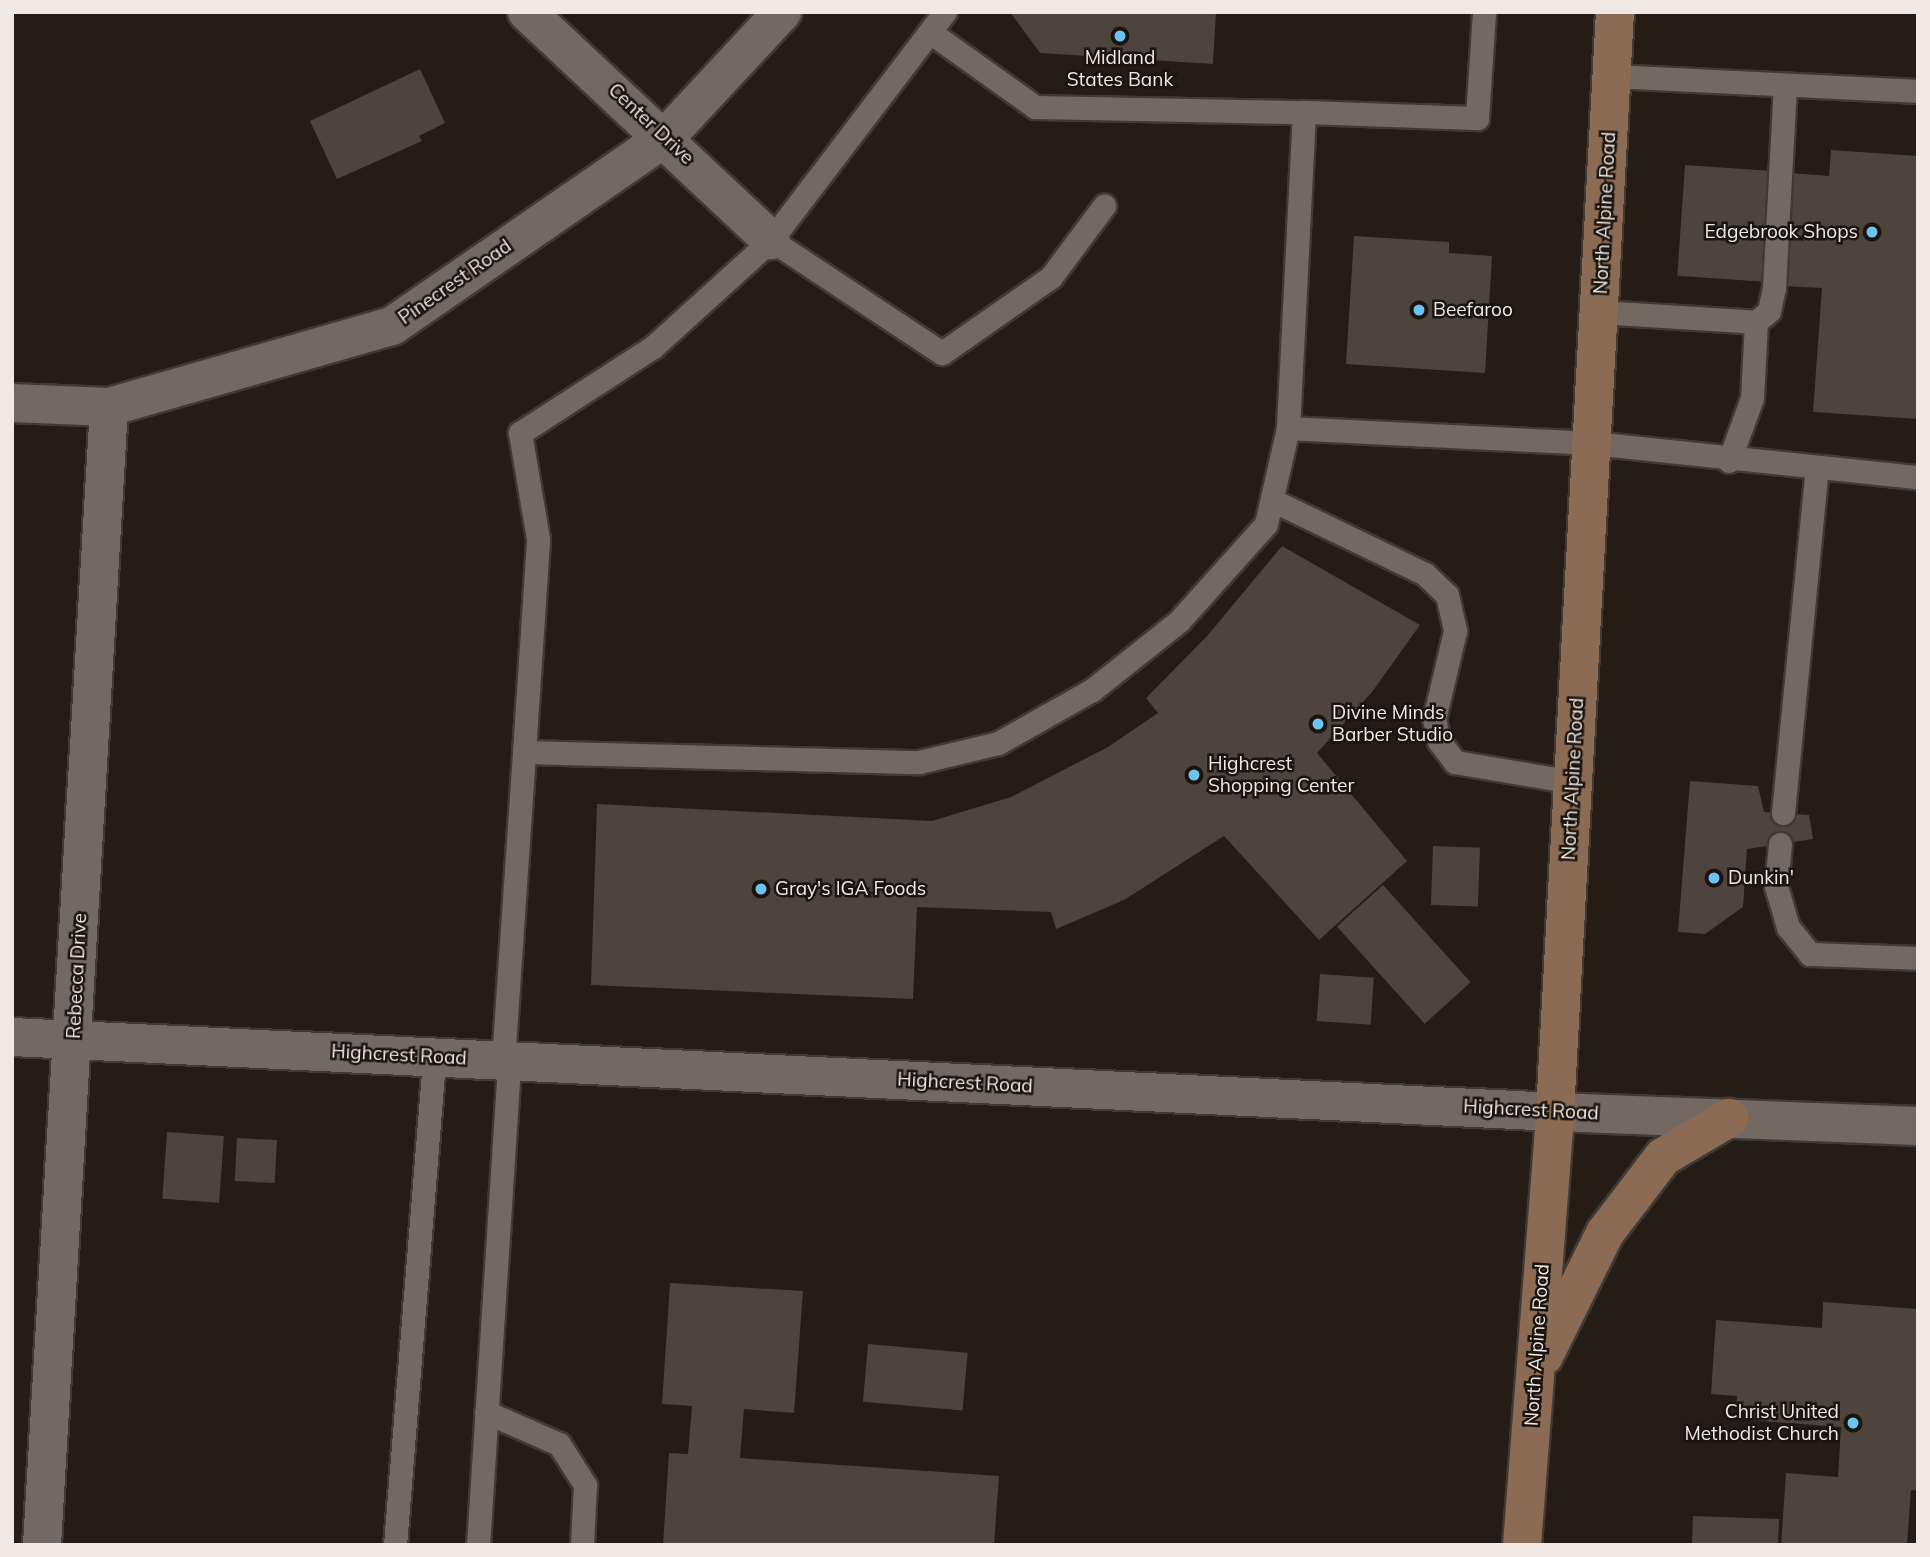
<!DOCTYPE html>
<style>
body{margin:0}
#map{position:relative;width:1930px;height:1557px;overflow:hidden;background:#251c16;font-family:Mulish,sans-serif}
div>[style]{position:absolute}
.building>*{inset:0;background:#4e433d;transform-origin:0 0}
.roads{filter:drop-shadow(2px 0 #403935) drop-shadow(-2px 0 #403935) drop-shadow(0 2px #403935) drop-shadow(0 -2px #403935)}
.service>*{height:23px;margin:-11.5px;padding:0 11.5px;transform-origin:11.5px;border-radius:11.5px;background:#746962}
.minor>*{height:38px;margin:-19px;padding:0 19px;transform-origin:19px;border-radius:19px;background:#746962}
.tertiary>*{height:38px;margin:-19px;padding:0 19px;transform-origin:19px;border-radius:19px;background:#746962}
.secondary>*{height:38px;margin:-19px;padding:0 19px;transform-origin:19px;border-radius:19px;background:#8b6b54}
.dots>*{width:19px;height:19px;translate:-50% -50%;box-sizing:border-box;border:4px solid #1b130d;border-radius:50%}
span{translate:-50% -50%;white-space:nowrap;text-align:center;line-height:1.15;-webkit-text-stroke:5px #1b130d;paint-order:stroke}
.poi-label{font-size:19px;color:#f0e9e5}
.right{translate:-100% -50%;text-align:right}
.left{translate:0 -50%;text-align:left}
.street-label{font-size:19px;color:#f0e9e5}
.frame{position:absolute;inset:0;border:14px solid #f0e9e5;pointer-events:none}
</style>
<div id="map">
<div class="building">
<i style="clip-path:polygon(1010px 12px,1216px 12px,1213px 64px,1040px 53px)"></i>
<i style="clip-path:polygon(420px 69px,445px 123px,419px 136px,422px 141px,337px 179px,310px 121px)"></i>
<i style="clip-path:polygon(1831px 150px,1918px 156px,1918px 419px,1813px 412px,1822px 288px,1783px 286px,1790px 173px,1829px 176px)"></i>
<i style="left:1685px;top:165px;width:91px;height:111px;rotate:4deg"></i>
<i style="clip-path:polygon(1354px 236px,1449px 242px,1449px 253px,1492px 256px,1485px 373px,1346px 364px)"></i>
<i style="clip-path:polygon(1282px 546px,1420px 625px,1372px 692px,1317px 753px,1407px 861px,1319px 940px,1224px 836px,1124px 900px,1056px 929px,1051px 912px,917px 907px,913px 999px,591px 985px,597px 804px,932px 821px,1011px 797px,1108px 747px,1158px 713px,1146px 698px,1208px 635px)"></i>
<i style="clip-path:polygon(1690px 781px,1758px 786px,1764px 812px,1809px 815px,1813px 839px,1747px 849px,1743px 907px,1705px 934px,1678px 932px)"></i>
<i style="left:1433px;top:846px;width:47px;height:59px;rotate:2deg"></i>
<i style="left:1383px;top:885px;width:131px;height:62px;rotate:48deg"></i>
<i style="left:1320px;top:974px;width:54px;height:47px;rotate:4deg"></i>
<i style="left:167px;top:1132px;width:57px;height:67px;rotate:4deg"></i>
<i style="left:237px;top:1138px;width:40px;height:43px;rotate:3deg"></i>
<i style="clip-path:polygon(670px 1283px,803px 1291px,794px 1413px,744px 1409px,740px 1458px,999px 1476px,994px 1545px,663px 1545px,669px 1453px,688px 1454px,692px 1406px,662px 1404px)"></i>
<i style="clip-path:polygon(1823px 1302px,1918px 1309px,1918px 1491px,1911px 1490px,1907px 1545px,1781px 1545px,1786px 1473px,1838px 1477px,1841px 1427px,1735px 1419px,1737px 1396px,1711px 1394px,1716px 1320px,1822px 1328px)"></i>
<i style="left:868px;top:1344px;width:100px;height:58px;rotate:5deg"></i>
<i style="left:1693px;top:1516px;width:86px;height:29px;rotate:2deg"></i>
</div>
<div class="roads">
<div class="service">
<i style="left:930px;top:32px;width:129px;rotate:35.5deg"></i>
<i style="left:1035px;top:107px;width:269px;rotate:1.1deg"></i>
<i style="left:1613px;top:76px;width:305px;rotate:2.8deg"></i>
<i style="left:771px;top:240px;width:205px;rotate:33.5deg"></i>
<i style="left:942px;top:353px;width:133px;rotate:-34.9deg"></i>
<i style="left:1051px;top:277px;width:89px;rotate:-53.3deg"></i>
<i style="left:1599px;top:312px;width:157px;rotate:3.6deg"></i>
<i style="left:1756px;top:322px;width:76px;rotate:93deg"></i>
<i style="left:1752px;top:398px;width:67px;rotate:110.1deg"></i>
<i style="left:1756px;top:322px;width:17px;rotate:-40deg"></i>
<i style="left:1769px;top:311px;width:24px;rotate:-78deg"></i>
<i style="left:1774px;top:288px;width:201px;rotate:-86.9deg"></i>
<i style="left:1288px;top:428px;width:316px;rotate:-87.1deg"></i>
<i style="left:1304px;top:112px;width:173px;rotate:2deg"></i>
<i style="left:1477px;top:118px;width:106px;rotate:-86.2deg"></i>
<i style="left:1272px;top:500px;width:170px;rotate:25.8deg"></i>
<i style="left:1425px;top:574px;width:30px;rotate:44deg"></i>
<i style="left:1447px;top:595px;width:37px;rotate:77deg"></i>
<i style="left:1455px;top:631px;width:90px;rotate:103.4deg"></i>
<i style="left:1434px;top:719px;width:23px;rotate:77deg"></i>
<i style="left:1439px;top:741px;width:26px;rotate:53deg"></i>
<i style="left:1455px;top:762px;width:120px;rotate:9.6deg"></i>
<i style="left:524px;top:752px;width:213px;rotate:-86.2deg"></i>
<i style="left:538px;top:539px;width:108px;rotate:-99.6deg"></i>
<i style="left:520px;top:433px;width:158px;rotate:-32.9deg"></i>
<i style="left:653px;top:347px;width:159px;rotate:-42.2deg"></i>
<i style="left:771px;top:240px;width:287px;rotate:-52.7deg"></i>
<i style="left:1783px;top:813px;width:346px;rotate:-84.4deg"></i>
<i style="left:1780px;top:844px;width:42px;rotate:95.4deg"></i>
<i style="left:1776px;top:886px;width:43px;rotate:73.7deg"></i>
<i style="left:1788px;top:927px;width:35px;rotate:51deg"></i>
<i style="left:1810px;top:954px;width:108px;rotate:2.1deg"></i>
<i style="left:503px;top:1061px;width:310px;rotate:-86.1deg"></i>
<i style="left:524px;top:752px;width:395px;rotate:1.5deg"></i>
<i style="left:919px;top:762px;width:81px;rotate:-13.5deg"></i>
<i style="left:998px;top:743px;width:108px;rotate:-29.4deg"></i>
<i style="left:1092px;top:690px;width:111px;rotate:-38.4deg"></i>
<i style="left:1179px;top:621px;width:130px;rotate:-48.1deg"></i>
<i style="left:1266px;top:524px;width:98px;rotate:-77.1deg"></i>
<i style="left:1288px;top:428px;width:304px;rotate:2.8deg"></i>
<i style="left:1592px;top:443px;width:328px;rotate:6deg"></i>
<i style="left:486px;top:1412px;width:80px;rotate:23.7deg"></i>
<i style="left:559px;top:1444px;width:49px;rotate:57.6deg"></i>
<i style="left:585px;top:1485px;width:60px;rotate:92.9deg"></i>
<i style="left:395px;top:1545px;width:490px;rotate:-85.4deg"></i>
<i style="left:478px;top:1545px;width:485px;rotate:-86.3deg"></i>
</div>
<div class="minor">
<i style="left:527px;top:12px;width:334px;rotate:43.1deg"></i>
<i style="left:12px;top:403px;width:97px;rotate:2.4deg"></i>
<i style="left:109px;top:407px;width:294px;rotate:-16deg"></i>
<i style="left:392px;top:326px;width:333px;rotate:-34.6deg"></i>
<i style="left:666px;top:137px;width:171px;rotate:-47.1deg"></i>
<i style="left:1555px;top:1112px;width:363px;rotate:2.2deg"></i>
<i style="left:42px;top:1545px;width:1140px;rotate:-86.63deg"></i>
</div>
<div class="tertiary">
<i style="left:12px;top:1037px;width:1545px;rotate:2.78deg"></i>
</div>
<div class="secondary">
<i style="left:1544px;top:1356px;width:137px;rotate:-63.6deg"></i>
<i style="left:1605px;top:1233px;width:79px;rotate:-52.7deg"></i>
<i style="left:1653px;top:1170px;width:16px;rotate:-52deg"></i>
<i style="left:1663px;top:1157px;width:77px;rotate:-30.6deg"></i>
<i style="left:1522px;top:1545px;width:434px;rotate:-85.6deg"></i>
<i style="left:1555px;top:1112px;width:1102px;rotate:-86.88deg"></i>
</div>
</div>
<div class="dots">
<i style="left:1120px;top:36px;background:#6cc3f2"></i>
<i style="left:1872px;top:232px;background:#6cc3f2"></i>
<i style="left:1419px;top:310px;background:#6cc3f2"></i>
<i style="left:1318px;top:724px;background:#6cc3f2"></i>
<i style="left:1194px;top:775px;background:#6cc3f2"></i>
<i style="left:1714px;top:878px;background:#6cc3f2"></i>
<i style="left:761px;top:889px;background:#6cc3f2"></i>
<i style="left:1853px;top:1423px;background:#6cc3f2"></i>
</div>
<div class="poi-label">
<span style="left:1120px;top:69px">Midland<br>States Bank</span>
<span class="right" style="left:1858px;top:232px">Edgebrook Shops</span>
<span class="left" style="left:1433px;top:310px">Beefaroo</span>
<span class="left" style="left:1332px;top:724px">Divine Minds<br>Barber Studio</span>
<span class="left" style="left:1208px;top:775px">Highcrest<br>Shopping Center</span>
<span class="left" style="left:1728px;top:878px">Dunkin'</span>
<span class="left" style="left:775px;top:889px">Gray's IGA Foods</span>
<span class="right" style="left:1839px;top:1423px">Christ United<br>Methodist Church</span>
</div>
<div class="street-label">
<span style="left:651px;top:124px;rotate:43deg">Center Drive</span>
<span style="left:1605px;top:213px;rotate:-87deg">North Alpine Road</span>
<span style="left:455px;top:282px;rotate:-35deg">Pinecrest Road</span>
<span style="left:1573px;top:779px;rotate:-87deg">North Alpine Road</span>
<span style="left:77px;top:976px;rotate:-87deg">Rebecca Drive</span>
<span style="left:399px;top:1055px;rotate:3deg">Highcrest Road</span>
<span style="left:965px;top:1083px;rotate:3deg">Highcrest Road</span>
<span style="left:1531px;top:1110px;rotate:3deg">Highcrest Road</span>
<span style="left:1537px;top:1345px;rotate:-86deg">North Alpine Road</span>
</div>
<div class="frame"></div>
</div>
